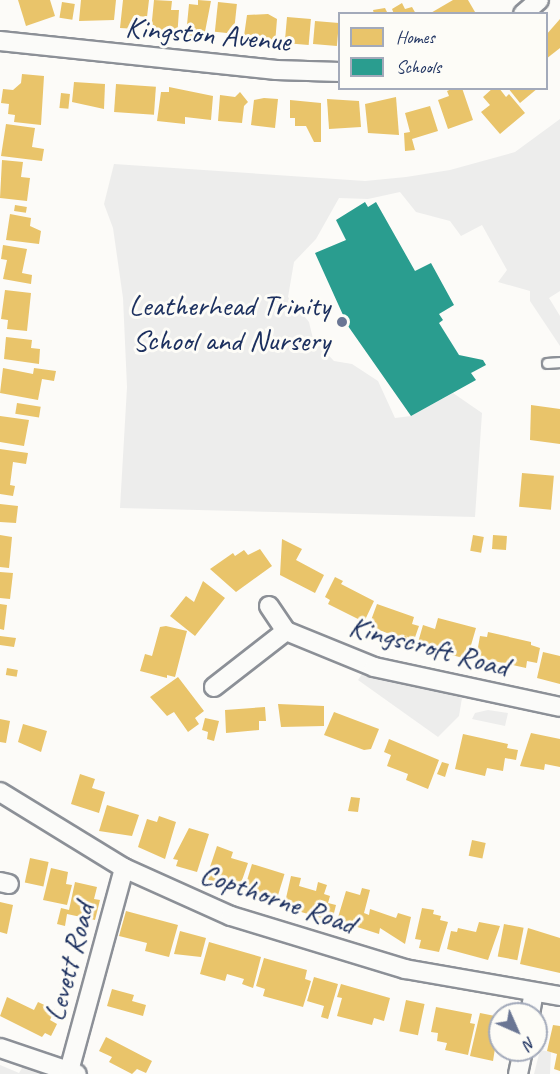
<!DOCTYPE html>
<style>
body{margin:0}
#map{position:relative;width:560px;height:1074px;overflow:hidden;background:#fcfbf8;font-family:Caveat,sans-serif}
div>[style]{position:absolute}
.green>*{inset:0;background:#ededec}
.homes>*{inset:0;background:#e9c46a;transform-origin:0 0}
.schools>*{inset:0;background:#2a9d8f}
.roads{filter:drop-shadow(2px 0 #8c9097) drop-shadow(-2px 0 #8c9097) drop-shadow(0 2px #8c9097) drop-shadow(0 -2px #8c9097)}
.service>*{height:9px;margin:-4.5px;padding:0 4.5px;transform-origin:4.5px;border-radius:4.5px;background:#fbfbf9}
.minor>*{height:18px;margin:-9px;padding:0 9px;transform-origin:9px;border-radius:9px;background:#fbfbf9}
.dots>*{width:16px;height:16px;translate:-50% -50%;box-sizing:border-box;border:3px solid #fdfcf7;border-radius:50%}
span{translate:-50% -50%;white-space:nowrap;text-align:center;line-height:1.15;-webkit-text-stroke:6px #fdfcf7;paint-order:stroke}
.street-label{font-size:30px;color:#1b2f5e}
.poi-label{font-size:30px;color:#1b2f5e}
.right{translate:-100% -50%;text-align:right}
.legend{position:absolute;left:338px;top:12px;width:210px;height:78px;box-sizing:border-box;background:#fdfcf7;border:2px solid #a3aaba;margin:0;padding:8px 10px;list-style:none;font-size:18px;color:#1b2f5e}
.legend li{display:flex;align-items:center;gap:12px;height:30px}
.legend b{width:30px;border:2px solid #a3aaba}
.north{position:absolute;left:488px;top:1002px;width:60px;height:60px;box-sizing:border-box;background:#fdfcf7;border:2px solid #a3aaba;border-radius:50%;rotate:135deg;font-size:16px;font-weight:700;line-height:24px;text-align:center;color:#1b2f5e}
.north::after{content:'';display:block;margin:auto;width:21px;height:27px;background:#6a7694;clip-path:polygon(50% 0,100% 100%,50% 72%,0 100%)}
</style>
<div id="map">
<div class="green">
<i style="clip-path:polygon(560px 119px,560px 291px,549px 298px,560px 316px,560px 346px,530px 301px,530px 291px,498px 282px,507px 270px,482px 225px,461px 236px,450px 221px,416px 212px,400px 192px,368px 199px,339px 198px,316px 239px,294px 262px,288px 297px,309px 322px,313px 339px,334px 361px,352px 364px,378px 381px,395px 418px,411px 416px,453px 393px,482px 413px,475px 517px,120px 508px,127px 387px,123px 298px,113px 228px,104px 204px,114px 164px,365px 181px,406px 177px,450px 170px,515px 152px)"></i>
<i style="clip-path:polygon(364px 671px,462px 698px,459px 716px,438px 737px,358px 680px)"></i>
<i style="clip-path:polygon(488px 710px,508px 713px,505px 726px,472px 719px,475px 713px)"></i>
<i style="clip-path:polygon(540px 1050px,551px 1052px,550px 1074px,534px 1074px)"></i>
<i style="clip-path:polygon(0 1065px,19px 1073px,24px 1065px,47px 1074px,0 1074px)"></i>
</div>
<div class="homes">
<i style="clip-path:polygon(18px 0,50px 0,55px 16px,26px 26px)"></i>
<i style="clip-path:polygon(81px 0,116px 0,114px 20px,79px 21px)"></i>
<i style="clip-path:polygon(123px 0,149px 0,147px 17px,138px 16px,137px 29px,120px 28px)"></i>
<i style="clip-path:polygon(154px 0,172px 1px,171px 10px,179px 10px,177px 39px,151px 31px)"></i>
<i style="clip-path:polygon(198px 0,211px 1px,204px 37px,186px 35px,189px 4px,198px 5px)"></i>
<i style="clip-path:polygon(453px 0,468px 0,475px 12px,429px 14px)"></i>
<i style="left:62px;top:2px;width:13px;height:16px;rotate:9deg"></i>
<i style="left:218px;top:2px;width:19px;height:30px;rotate:6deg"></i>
<i style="clip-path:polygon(402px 3px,405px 9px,412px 7px,416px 14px,394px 14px,392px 9px)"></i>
<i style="clip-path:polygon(385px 8px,388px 14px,374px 14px,373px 10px)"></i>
<i style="clip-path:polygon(268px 14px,277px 19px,275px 44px,265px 43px,266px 37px,244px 36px,247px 15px)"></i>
<i style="left:287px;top:17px;width:24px;height:26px;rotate:5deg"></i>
<i style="clip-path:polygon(560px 19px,560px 48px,546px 59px,546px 35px)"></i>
<i style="left:315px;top:21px;width:24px;height:23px;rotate:5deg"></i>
<i style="clip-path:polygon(22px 74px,44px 76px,41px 125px,14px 122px,15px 115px,8px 114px,9px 104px,1px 103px,3px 89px,13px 90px,21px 83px)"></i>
<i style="clip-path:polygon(74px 82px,105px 84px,104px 109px,72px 102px)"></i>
<i style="left:116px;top:84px;width:40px;height:28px;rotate:4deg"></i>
<i style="clip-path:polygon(169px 87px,213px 96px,211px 120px,185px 117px,185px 124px,157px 121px,161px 92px,169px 92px)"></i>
<i style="clip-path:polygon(454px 88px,462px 88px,473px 120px,448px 129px,438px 100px,449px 96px,447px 91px)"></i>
<i style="clip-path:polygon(493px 88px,499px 88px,506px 97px,509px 94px,525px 113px,500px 134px,481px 112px,490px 105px,483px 97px)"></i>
<i style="clip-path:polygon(508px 88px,538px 88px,520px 103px)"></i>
<i style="clip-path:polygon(240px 92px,248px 102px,244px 106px,242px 123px,218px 121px,220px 95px,235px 97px)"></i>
<i style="left:61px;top:93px;width:9px;height:15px;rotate:6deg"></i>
<i style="clip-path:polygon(396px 97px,399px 135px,368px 133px,365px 104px)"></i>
<i style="clip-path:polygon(264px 98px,278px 99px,275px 128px,251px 125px,254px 100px)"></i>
<i style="clip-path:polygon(327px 99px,359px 101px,361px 127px,329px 129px)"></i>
<i style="clip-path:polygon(290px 100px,321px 103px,321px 142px,314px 142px,306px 126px,295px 126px,295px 118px,290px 118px)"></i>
<i style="clip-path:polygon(430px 106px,438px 131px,412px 139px,415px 150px,405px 151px,404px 133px,410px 132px,405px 113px)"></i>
<i style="clip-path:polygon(6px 124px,35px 128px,32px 147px,44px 149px,42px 161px,1px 156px)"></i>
<i style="clip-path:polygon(2px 160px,23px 162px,21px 177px,30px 178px,27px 201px,0 198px)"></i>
<i style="left:15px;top:205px;width:12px;height:6px;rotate:9deg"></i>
<i style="clip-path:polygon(10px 214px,31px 218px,30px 226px,41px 231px,39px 244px,6px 240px)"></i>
<i style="clip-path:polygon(3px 245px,27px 249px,22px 273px,32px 275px,31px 284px,3px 279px,7px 260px,1px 259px)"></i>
<i style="clip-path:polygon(5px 290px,31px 293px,27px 331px,7px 329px,8px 320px,1px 319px)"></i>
<i style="clip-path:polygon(6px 337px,32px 340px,31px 348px,40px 349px,39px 364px,4px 359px)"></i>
<i style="clip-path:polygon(3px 368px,33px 374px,34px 368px,56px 371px,54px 381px,42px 379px,38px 400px,0 393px)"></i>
<i style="left:17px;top:403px;width:24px;height:11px;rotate:9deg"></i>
<i style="clip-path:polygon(531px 405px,560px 409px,560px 444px,530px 440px)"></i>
<i style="clip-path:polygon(0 416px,29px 420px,24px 446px,0 442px)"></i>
<i style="clip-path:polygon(0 449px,28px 453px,26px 464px,13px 462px,10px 485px,15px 486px,13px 496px,0 494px)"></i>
<i style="left:522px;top:473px;width:32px;height:34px;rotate:5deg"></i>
<i style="clip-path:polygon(0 504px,18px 506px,16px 523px,0 522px)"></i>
<i style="clip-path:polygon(0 535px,12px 537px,9px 568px,0 567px)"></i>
<i style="left:473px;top:535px;width:11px;height:16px;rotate:10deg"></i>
<i style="left:493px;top:535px;width:14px;height:14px;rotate:4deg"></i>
<i style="clip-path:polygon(282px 539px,302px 549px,296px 560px,324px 575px,315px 593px,280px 575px)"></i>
<i style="clip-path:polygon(260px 549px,272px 566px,236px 592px,210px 569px,233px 553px,235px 556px,244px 550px,248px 555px)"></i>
<i style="clip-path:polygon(0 572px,13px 573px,10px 599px,0 598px)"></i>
<i style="clip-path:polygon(335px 577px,343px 581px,341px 584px,374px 601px,364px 622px,328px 604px,330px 600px,325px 597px)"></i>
<i style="clip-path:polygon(203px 581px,225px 598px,195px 636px,170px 616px,186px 596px,194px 602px)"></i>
<i style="clip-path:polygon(0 604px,7px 605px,4px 630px,0 629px)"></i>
<i style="clip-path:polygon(377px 604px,414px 617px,412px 624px,419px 626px,413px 643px,374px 628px,370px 623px)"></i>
<i style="clip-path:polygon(438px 618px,476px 628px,467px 659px,417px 646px,423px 625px,435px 629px)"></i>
<i style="clip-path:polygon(166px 626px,187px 631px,175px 677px,167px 675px,167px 678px,140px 671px,145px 654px,152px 656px,160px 627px)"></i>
<i style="clip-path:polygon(488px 632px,531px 642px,531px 645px,540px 648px,537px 663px,527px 661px,526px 668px,480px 658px,477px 653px,480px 636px,487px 637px)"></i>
<i style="clip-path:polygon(0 636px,16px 638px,14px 647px,0 645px)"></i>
<i style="clip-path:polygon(543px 652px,560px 656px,560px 684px,537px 678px)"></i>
<i style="left:7px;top:668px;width:11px;height:7px;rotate:10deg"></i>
<i style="clip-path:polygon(178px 677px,204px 711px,195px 718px,199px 724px,188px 732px,174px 712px,167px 716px,150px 697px)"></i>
<i style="clip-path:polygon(278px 704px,324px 706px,324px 726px,281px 727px)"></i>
<i style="clip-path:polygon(265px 707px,266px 721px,259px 721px,259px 730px,226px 733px,225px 710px)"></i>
<i style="clip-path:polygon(334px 712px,379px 729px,371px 749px,364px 750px,324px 735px)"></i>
<i style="clip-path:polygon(205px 718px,219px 721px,214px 741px,207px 739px,208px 732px,202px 730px)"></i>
<i style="clip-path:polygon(0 719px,10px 721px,6px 743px,0 742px)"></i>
<i style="clip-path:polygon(23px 724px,47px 731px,41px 752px,18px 742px)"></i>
<i style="clip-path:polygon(531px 733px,560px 739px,560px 767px,545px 764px,544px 770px,520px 766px)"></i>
<i style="clip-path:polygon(463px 734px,508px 744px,507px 748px,518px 750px,516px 760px,505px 758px,503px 771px,487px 768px,485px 776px,455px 769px)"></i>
<i style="clip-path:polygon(389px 739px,439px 760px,428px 789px,406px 780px,408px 774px,387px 766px,391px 755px,384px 752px)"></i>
<i style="clip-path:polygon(442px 762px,449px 764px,445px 777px,437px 774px)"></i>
<i style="clip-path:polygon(80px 774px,95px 779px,92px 788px,105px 792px,99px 813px,71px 804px)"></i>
<i style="clip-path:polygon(351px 797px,360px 798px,358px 812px,348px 811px)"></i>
<i style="clip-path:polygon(107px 805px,139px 815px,132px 836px,99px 831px)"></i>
<i style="clip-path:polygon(159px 816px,176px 822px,165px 859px,138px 847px,147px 819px,157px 822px)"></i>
<i style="clip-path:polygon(189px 828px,209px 834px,197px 872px,176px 866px,178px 860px,173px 859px)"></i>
<i style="left:472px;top:840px;width:14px;height:16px;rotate:12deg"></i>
<i style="clip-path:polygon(217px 846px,233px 852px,231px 858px,248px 863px,239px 889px,206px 879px)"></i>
<i style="left:30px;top:858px;width:19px;height:25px;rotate:12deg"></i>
<i style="left:252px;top:864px;width:34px;height:27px;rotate:17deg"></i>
<i style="clip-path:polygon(51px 868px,68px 872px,66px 884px,72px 885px,67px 905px,43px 900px)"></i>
<i style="clip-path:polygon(291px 876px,301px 878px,299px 886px,316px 891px,318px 882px,327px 885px,324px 894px,330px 896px,328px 903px,336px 905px,332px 921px,284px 907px)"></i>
<i style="clip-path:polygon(75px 882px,97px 887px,94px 899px,100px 900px,95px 920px,67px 914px,65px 926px,57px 924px,61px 908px,69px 910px)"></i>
<i style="clip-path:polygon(362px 888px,370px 890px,364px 913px,369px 915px,370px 909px,396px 918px,398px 913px,411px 917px,405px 944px,380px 928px,379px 934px,348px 924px,347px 928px,336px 924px,346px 891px,360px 895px)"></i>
<i style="clip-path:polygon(0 902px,13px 905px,7px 934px,0 932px)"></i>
<i style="clip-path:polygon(422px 908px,434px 910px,433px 914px,441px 916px,440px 920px,448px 922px,439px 952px,419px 948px,421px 940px,415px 939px)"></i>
<i style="clip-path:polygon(126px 911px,178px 925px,169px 957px,145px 951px,147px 943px,119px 936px)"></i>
<i style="clip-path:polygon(479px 922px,500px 926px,488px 960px,447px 949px,451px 931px,457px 932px,458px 928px,476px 932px)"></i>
<i style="left:504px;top:924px;width:20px;height:33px;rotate:11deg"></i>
<i style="clip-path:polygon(528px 928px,560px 938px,560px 973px,520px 964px)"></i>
<i style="clip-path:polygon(180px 931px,206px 938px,201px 957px,174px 954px)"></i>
<i style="clip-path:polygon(209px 942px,261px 957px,253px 988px,242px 984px,244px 979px,227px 974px,225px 981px,200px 974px)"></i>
<i style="clip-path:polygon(264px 958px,307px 970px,305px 979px,311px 981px,303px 1007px,263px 996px,265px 989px,256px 986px)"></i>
<i style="clip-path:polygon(314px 977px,338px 984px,328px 1019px,321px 1017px,324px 1006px,307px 1001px)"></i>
<i style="clip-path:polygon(341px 984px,390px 998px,384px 1021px,374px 1018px,372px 1025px,337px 1016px,342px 998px,337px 997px)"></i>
<i style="clip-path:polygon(112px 989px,134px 995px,132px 1001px,146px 1005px,143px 1016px,107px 1006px)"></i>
<i style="clip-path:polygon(7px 997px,34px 1010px,38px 1002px,55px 1010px,50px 1020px,57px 1024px,51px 1036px,45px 1033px,42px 1037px,0 1016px)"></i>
<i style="left:406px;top:1000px;width:19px;height:32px;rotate:12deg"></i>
<i style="clip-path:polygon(436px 1007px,472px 1014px,470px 1023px,475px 1024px,468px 1055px,445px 1050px,447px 1043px,437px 1041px,438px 1033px,431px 1032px)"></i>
<i style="clip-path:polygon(480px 1013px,500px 1017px,493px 1061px,470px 1056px)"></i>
<i style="clip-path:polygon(553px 1025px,560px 1026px,560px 1071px,554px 1069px,557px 1054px,547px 1051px)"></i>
<i style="clip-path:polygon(106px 1037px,152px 1061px,146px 1073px,137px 1069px,132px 1074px,109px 1062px,112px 1057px,99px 1051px)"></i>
</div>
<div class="schools">
<i style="clip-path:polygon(365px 202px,368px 207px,376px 202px,415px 271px,431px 263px,454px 305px,439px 314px,443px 320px,439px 323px,459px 355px,483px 360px,486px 365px,471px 373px,476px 380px,411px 416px,348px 326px,315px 253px,346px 240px,336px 220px)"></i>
</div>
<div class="roads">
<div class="service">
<i style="left:547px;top:363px;width:13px;rotate:-4deg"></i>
</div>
<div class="minor">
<i style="left:523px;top:14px;width:21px;rotate:-41deg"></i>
<i style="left:0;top:41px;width:278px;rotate:6deg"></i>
<i style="left:276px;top:70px;width:64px;rotate:1.8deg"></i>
<i style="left:269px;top:606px;width:30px;rotate:56deg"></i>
<i style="left:286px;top:631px;width:95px;rotate:22.2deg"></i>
<i style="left:374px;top:667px;width:190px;rotate:12.1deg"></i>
<i style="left:214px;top:687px;width:91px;rotate:-37.9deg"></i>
<i style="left:0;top:792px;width:145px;rotate:31.5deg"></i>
<i style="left:124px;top:868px;width:117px;rotate:24.2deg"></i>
<i style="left:231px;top:916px;width:182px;rotate:16.9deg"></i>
<i style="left:405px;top:969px;width:157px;rotate:9.9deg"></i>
<i style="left:0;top:882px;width:9px;rotate:13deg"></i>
<i style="left:530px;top:1014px;width:22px;rotate:-80deg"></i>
<i style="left:0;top:1048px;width:81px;rotate:18.7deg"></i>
<i style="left:69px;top:1071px;width:210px;rotate:-74.8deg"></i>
<i style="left:518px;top:1074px;width:25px;rotate:-78deg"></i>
</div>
</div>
<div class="dots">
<i style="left:342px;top:322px;background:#6a7694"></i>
</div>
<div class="street-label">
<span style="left:208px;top:34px;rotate:5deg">Kingston Avenue</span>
<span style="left:429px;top:646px;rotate:15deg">Kingscroft Road</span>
<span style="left:278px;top:898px;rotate:19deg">Copthorne Road</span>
<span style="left:69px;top:962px;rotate:-75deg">Levett Road</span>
</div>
<div class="poi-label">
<span class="right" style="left:330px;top:322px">Leatherhead Trinity<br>School and Nursery</span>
</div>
<ul class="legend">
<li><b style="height:16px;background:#e9c46a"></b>Homes</li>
<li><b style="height:16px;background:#2a9d8f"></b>Schools</li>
</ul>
<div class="north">N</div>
</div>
